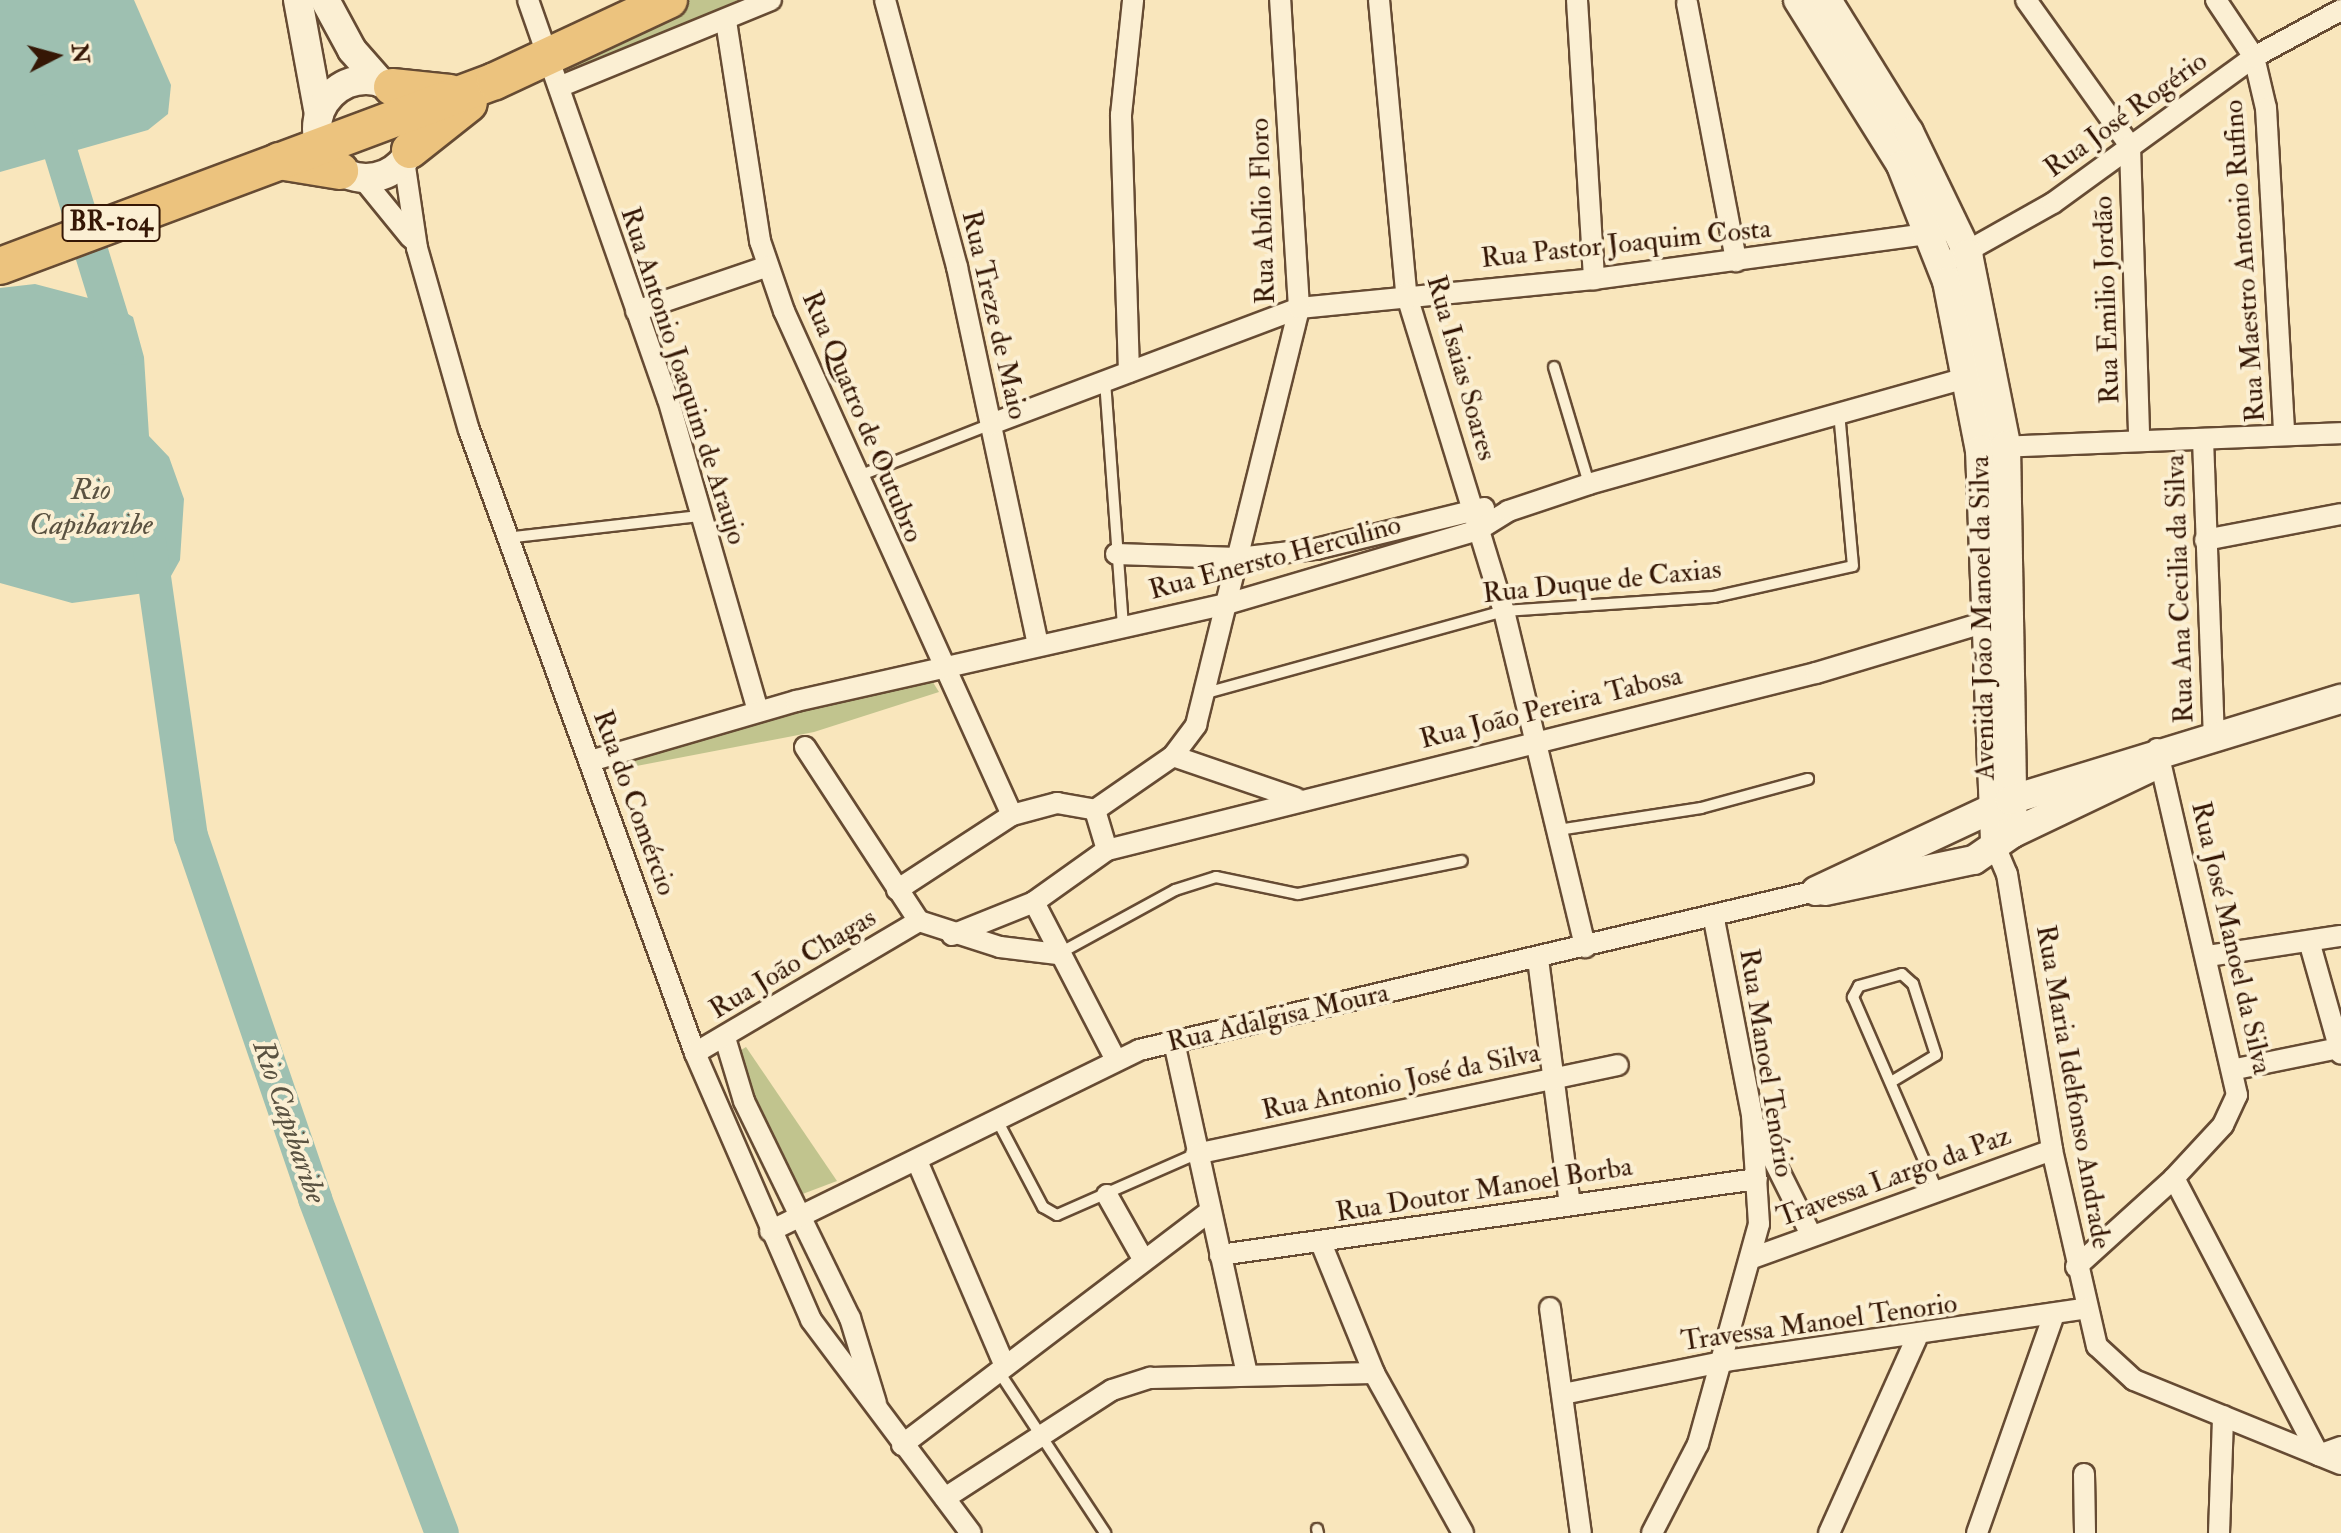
<!DOCTYPE html>
<meta charset="utf-8">
<style>
body{margin:0}
#map{position:relative;width:2341px;height:1533px;overflow:hidden;background:#f9e6bc;font-family:"IM FELL Double Pica",serif}
div>[style]{position:absolute}
.green>*{inset:0;background:#c1c48e}
.water>*{inset:0;background:#9ec0b1}
.river>*{height:34px;margin:-17px;padding:0 17px;transform-origin:17px;border-radius:17px;background:#9ec0b1}
.roads{filter:drop-shadow(2px 0 #664b33) drop-shadow(-2px 0 #664b33) drop-shadow(0 2px #664b33) drop-shadow(0 -2px #664b33)}
.lane>*{height:10px;margin:-5px;padding:0 5px;transform-origin:5px;border-radius:5px;background:#fbefd3}
.street>*{height:20px;margin:-10px;padding:0 10px;transform-origin:10px;border-radius:10px;background:#fbefd3}
.secondary>*{height:28px;margin:-14px;padding:0 14px;transform-origin:14px;border-radius:14px;background:#fbefd3}
.secondary>.ring{margin:-14px;padding:0;box-sizing:content-box;background:none;border:28px solid #fbefd3;border-radius:50%}
.highway>*{height:36px;margin:-18px;padding:0 18px;transform-origin:18px;border-radius:18px;background:#ecc37e}
span{translate:-50% -50%;white-space:nowrap;text-align:center;line-height:1.15;-webkit-text-stroke:8px #fbefd3;paint-order:stroke}
.shield-label span{padding:2px 6px;background:#fbefd3;border:2px solid;border-radius:6px;-webkit-text-stroke-width:0}
.shield-label{font-size:26px;color:#351705;font-weight:700}
.street-label{font-size:28px;color:#351705}
.water-label{font-size:30px;color:#5a5241;font-style:italic}
.north{position:absolute;left:16px;top:16px;width:80px;height:80px;-webkit-text-stroke:6px #fbefd3;paint-order:stroke;rotate:84deg;font-size:22px;font-weight:700;line-height:32px;text-align:center;color:#351705}
.north::after{content:'';display:block;margin:auto;width:28px;height:36px;background:#351705;clip-path:polygon(50% 0,100% 100%,50% 72%,0 100%)}
</style>
<div id="map">
<div class="green">
<i style="clip-path:polygon(688px 0,738px 0,570px 75px,565px 66px)"></i>
<i style="clip-path:polygon(921px 663px,939px 692px,814px 732px,626px 768px,619px 746px)"></i>
<i style="clip-path:polygon(746px 1047px,837px 1181px,784px 1201px,720px 1063px)"></i>
</div>
<div class="water">
<i style="clip-path:polygon(0 0,134px 0,171px 85px,168px 114px,148px 130px,0 172px)"></i>
<i style="clip-path:polygon(35px 284px,111px 304px,133px 317px,144px 357px,149px 436px,169px 457px,184px 499px,180px 560px,171px 576px,145px 593px,72px 603px,0 583px,0 288px)"></i>
</div>
<div class="river">
<i style="left:48px;top:111px;width:248px;rotate:72.9deg"></i>
<i style="left:149px;top:542px;width:297px;rotate:81.9deg"></i>
<i style="left:191px;top:836px;width:384px;rotate:71.1deg"></i>
<i style="left:315px;top:1199px;width:357px;rotate:69.2deg"></i>
</div>
<div class="roads">
<div class="lane">
<i style="left:1554px;top:367px;width:122px;rotate:73.3deg"></i>
<i style="left:1105px;top:381px;width:246px;rotate:85.8deg"></i>
<i style="left:856px;top:477px;width:145px;rotate:-21.4deg"></i>
<i style="left:506px;top:538px;width:194px;rotate:-6.5deg"></i>
<i style="left:1206px;top:693px;width:309px;rotate:-15.4deg"></i>
<i style="left:1504px;top:611px;width:210px;rotate:-3.8deg"></i>
<i style="left:1714px;top:597px;width:142px;rotate:-12.6deg"></i>
<i style="left:1853px;top:566px;width:154px;rotate:-95.2deg"></i>
<i style="left:1558px;top:830px;width:145px;rotate:-8.7deg"></i>
<i style="left:1701px;top:808px;width:111px;rotate:-15.2deg"></i>
<i style="left:1060px;top:953px;width:131px;rotate:-28.7deg"></i>
<i style="left:1175px;top:890px;width:43px;rotate:-17.6deg"></i>
<i style="left:1216px;top:877px;width:84px;rotate:11.7deg"></i>
<i style="left:1298px;top:894px;width:167px;rotate:-11.4deg"></i>
<i style="left:1891px;top:1082px;width:52px;rotate:-31deg"></i>
<i style="left:1936px;top:1055px;width:75px;rotate:-107.9deg"></i>
<i style="left:1913px;top:984px;width:15px;rotate:-138deg"></i>
<i style="left:1902px;top:974px;width:45px;rotate:164.4deg"></i>
<i style="left:1859px;top:986px;width:13px;rotate:119deg"></i>
<i style="left:1853px;top:997px;width:210px;rotate:66.5deg"></i>
<i style="left:996px;top:1118px;width:101px;rotate:62.2deg"></i>
<i style="left:1043px;top:1207px;width:16px;rotate:30deg"></i>
<i style="left:1057px;top:1215px;width:152px;rotate:-23.7deg"></i>
<i style="left:999px;top:1372px;width:193px;rotate:56.6deg"></i>
<i style="left:1317px;top:1529px;width:4px;rotate:76deg"></i>
</div>
<div class="street">
<i style="left:528px;top:0;width:423px;rotate:70.7deg"></i>
<i style="left:668px;top:399px;width:325px;rotate:73.9deg"></i>
<i style="left:885px;top:0;width:277px;rotate:74.9deg"></i>
<i style="left:957px;top:267px;width:387px;rotate:77.9deg"></i>
<i style="left:1379px;top:0;width:294px;rotate:84.7deg"></i>
<i style="left:1406px;top:293px;width:333px;rotate:72.9deg"></i>
<i style="left:1504px;top:611px;width:346px;rotate:76.4deg"></i>
<i style="left:1577px;top:0;width:280px;rotate:86.5deg"></i>
<i style="left:2026px;top:0;width:179px;rotate:54.5deg"></i>
<i style="left:2130px;top:146px;width:293px;rotate:88.2deg"></i>
<i style="left:2216px;top:0;width:69px;rotate:56.3deg"></i>
<i style="left:2254px;top:57px;width:52px;rotate:76.8deg"></i>
<i style="left:2266px;top:108px;width:327px;rotate:86.8deg"></i>
<i style="left:1687px;top:3px;width:263px;rotate:79.2deg"></i>
<i style="left:726px;top:21px;width:223px;rotate:81.2deg"></i>
<i style="left:760px;top:241px;width:74px;rotate:71.1deg"></i>
<i style="left:784px;top:311px;width:553px;rotate:65.66deg"></i>
<i style="left:559px;top:87px;width:229px;rotate:-22.3deg"></i>
<i style="left:404px;top:160px;width:89px;rotate:81.6deg"></i>
<i style="left:417px;top:248px;width:189px;rotate:74.1deg"></i>
<i style="left:469px;top:430px;width:663px;rotate:70.06deg"></i>
<i style="left:695px;top:1053px;width:291px;rotate:66.5deg"></i>
<i style="left:811px;top:1320px;width:266px;rotate:53.1deg"></i>
<i style="left:362px;top:178px;width:77px;rotate:50.8deg"></i>
<i style="left:1955px;top:258px;width:112px;rotate:-29.3deg"></i>
<i style="left:2053px;top:203px;width:248px;rotate:-36deg"></i>
<i style="left:2254px;top:57px;width:99px;rotate:-28.4deg"></i>
<i style="left:636px;top:311px;width:139px;rotate:-18.8deg"></i>
<i style="left:1129px;top:372px;width:257px;rotate:-91.8deg"></i>
<i style="left:1121px;top:115px;width:116px;rotate:-84deg"></i>
<i style="left:991px;top:424px;width:329px;rotate:-20.6deg"></i>
<i style="left:1299px;top:308px;width:296px;rotate:-5.6deg"></i>
<i style="left:1594px;top:279px;width:350px;rotate:-7.7deg"></i>
<i style="left:2203px;top:439px;width:298px;rotate:87.9deg"></i>
<i style="left:1996px;top:447px;width:345px;rotate:-2.3deg"></i>
<i style="left:2205px;top:540px;width:138px;rotate:-10.8deg"></i>
<i style="left:1116px;top:554px;width:122px;rotate:1.9deg"></i>
<i style="left:1238px;top:558px;width:79px;rotate:-6.6deg"></i>
<i style="left:1316px;top:549px;width:173px;rotate:-13.7deg"></i>
<i style="left:805px;top:747px;width:208px;rotate:56.8deg"></i>
<i style="left:919px;top:921px;width:85px;rotate:17.8deg"></i>
<i style="left:1000px;top:947px;width:58px;rotate:6.9deg"></i>
<i style="left:1173px;top:756px;width:130px;rotate:18.9deg"></i>
<i style="left:590px;top:761px;width:215px;rotate:-16.2deg"></i>
<i style="left:796px;top:701px;width:442px;rotate:-12.7deg"></i>
<i style="left:1227px;top:604px;width:262px;rotate:-16.4deg"></i>
<i style="left:1478px;top:530px;width:36px;rotate:-32deg"></i>
<i style="left:1508px;top:511px;width:85px;rotate:-18.4deg"></i>
<i style="left:1589px;top:484px;width:391px;rotate:-15.7deg"></i>
<i style="left:1995px;top:846px;width:30px;rotate:67deg"></i>
<i style="left:2007px;top:874px;width:280px;rotate:80.7deg"></i>
<i style="left:2052px;top:1150px;width:201px;rotate:77.1deg"></i>
<i style="left:2097px;top:1346px;width:50px;rotate:42.6deg"></i>
<i style="left:2134px;top:1380px;width:223px;rotate:22.1deg"></i>
<i style="left:1107px;top:850px;width:731px;rotate:-14.02deg"></i>
<i style="left:1816px;top:673px;width:188px;rotate:-16.7deg"></i>
<i style="left:897px;top:890px;width:137px;rotate:-33.1deg"></i>
<i style="left:1012px;top:815px;width:47px;rotate:-14.9deg"></i>
<i style="left:1057px;top:803px;width:39px;rotate:10deg"></i>
<i style="left:1095px;top:810px;width:95px;rotate:-34.7deg"></i>
<i style="left:1173px;top:756px;width:39px;rotate:-53deg"></i>
<i style="left:1196px;top:725px;width:430px;rotate:-76.1deg"></i>
<i style="left:1299px;top:308px;width:309px;rotate:-93.5deg"></i>
<i style="left:1034px;top:902px;width:176px;rotate:62.6deg"></i>
<i style="left:952px;top:935px;width:88px;rotate:-21.9deg"></i>
<i style="left:1034px;top:902px;width:90px;rotate:-35.5deg"></i>
<i style="left:1107px;top:850px;width:42px;rotate:-106.7deg"></i>
<i style="left:2309px;top:941px;width:117px;rotate:74.2deg"></i>
<i style="left:2208px;top:956px;width:134px;rotate:-8.6deg"></i>
<i style="left:1538px;top:959px;width:247px;rotate:82.6deg"></i>
<i style="left:725px;top:1038px;width:66px;rotate:73.2deg"></i>
<i style="left:744px;top:1101px;width:242px;rotate:64deg"></i>
<i style="left:850px;top:1318px;width:89px;rotate:73deg"></i>
<i style="left:1174px;top:1042px;width:340px;rotate:77.6deg"></i>
<i style="left:695px;top:1053px;width:260px;rotate:-30.5deg"></i>
<i style="left:2236px;top:1069px;width:105px;rotate:-11.5deg"></i>
<i style="left:1757px;top:1127px;width:121px;rotate:63.4deg"></i>
<i style="left:1196px;top:1154px;width:431px;rotate:-11.9deg"></i>
<i style="left:917px;top:1161px;width:223px;rotate:66.8deg"></i>
<i style="left:2174px;top:1178px;width:313px;rotate:62.4deg"></i>
<i style="left:2319px;top:1455px;width:23px;rotate:-20deg"></i>
<i style="left:1107px;top:1195px;width:73px;rotate:60.6deg"></i>
<i style="left:770px;top:1231px;width:411px;rotate:-26.1deg"></i>
<i style="left:1139px;top:1050px;width:695px;rotate:-13.22deg"></i>
<i style="left:1321px;top:1243px;width:140px;rotate:67.8deg"></i>
<i style="left:1374px;top:1373px;width:183px;rotate:60.9deg"></i>
<i style="left:1220px;top:1255px;width:542px;rotate:-8.06deg"></i>
<i style="left:1755px;top:1257px;width:316px;rotate:-19.8deg"></i>
<i style="left:2076px;top:1267px;width:132px;rotate:-42.2deg"></i>
<i style="left:2174px;top:1178px;width:72px;rotate:-47.2deg"></i>
<i style="left:2223px;top:1125px;width:33px;rotate:-65deg"></i>
<i style="left:2237px;top:1095px;width:355px;rotate:-103deg"></i>
<i style="left:1550px;top:1308px;width:227px;rotate:82.2deg"></i>
<i style="left:1563px;top:1394px;width:166px;rotate:-11.4deg"></i>
<i style="left:1726px;top:1361px;width:361px;rotate:-8.3deg"></i>
<i style="left:902px;top:1445px;width:384px;rotate:-37.2deg"></i>
<i style="left:2084px;top:1474px;width:59px;rotate:89deg"></i>
<i style="left:945px;top:1498px;width:199px;rotate:-32.9deg"></i>
<i style="left:1112px;top:1390px;width:40px;rotate:-18deg"></i>
<i style="left:1150px;top:1378px;width:224px;rotate:-1.3deg"></i>
<i style="left:1652px;top:1533px;width:100px;rotate:-62.7deg"></i>
<i style="left:1698px;top:1444px;width:228px;rotate:-74.5deg"></i>
<i style="left:1759px;top:1224px;width:109px;rotate:-93.7deg"></i>
<i style="left:1752px;top:1115px;width:200px;rotate:-101deg"></i>
<i style="left:1829px;top:1533px;width:213px;rotate:-65.8deg"></i>
<i style="left:1977px;top:1533px;width:229px;rotate:-70.6deg"></i>
<i style="left:2219px;top:1533px;width:117px;rotate:-88deg"></i>
</div>
<div class="secondary">
<i style="left:298px;top:0;width:116px;rotate:79.6deg"></i>
<i style="left:325px;top:0;width:57px;rotate:61.6deg"></i>
<i style="left:352px;top:50px;width:44px;rotate:48.7deg"></i>
<i style="left:1798px;top:0;width:195px;rotate:58deg"></i>
<i style="left:1901px;top:165px;width:125px;rotate:68.4deg"></i>
<i style="left:1947px;top:281px;width:172px;rotate:79deg"></i>
<i style="left:1980px;top:450px;width:396px;rotate:87.8deg"></i>
<i style="left:1827px;top:0;width:155px;rotate:58.2deg"></i>
<i style="left:1909px;top:132px;width:136px;rotate:64.2deg"></i>
<i style="left:1968px;top:254px;width:195px;rotate:78.7deg"></i>
<i style="left:2006px;top:445px;width:388px;rotate:89deg"></i>
<i class="ring" style="left:317px;top:80px;width:70px;height:70px"></i>
<i style="left:1816px;top:891px;width:214px;rotate:-25.1deg"></i>
<i style="left:2010px;top:800px;width:346px;rotate:-17deg"></i>
<i style="left:1825px;top:891px;width:152px;rotate:-11.8deg"></i>
<i style="left:1974px;top:860px;width:47px;rotate:-34.7deg"></i>
<i style="left:2013px;top:833px;width:151px;rotate:-25.5deg"></i>
</div>
<div class="highway">
<i style="left:392px;top:87px;width:58px;rotate:5.9deg"></i>
<i style="left:410px;top:150px;width:75px;rotate:-38.5deg"></i>
<i style="left:279px;top:161px;width:62px;rotate:9.3deg"></i>
<i style="left:0;top:266px;width:528px;rotate:-20.49deg"></i>
<i style="left:495px;top:81px;width:192px;rotate:-25deg"></i>
</div>
</div>
<div class="shield-label">
<span style="left:111px;top:223px">BR-104</span>
</div>
<div class="street-label">
<span style="left:2126px;top:115px;rotate:-36deg">Rua José Rogério</span>
<span style="left:1263px;top:211px;rotate:-92deg">Rua Abílio Floro</span>
<span style="left:1626px;top:244px;rotate:-6deg">Rua Pastor Joaquim Costa</span>
<span style="left:2245px;top:261px;rotate:-94deg">Rua Maestro Antonio Rufino</span>
<span style="left:2107px;top:300px;rotate:-92deg">Rua Emilio Jordão</span>
<span style="left:994px;top:315px;rotate:77deg">Rua Treze de Maio</span>
<span style="left:1461px;top:368px;rotate:74deg">Rua Isaias Soares</span>
<span style="left:683px;top:376px;rotate:72deg">Rua Antonio Joaquim de Araujo</span>
<span style="left:862px;top:417px;rotate:67deg">Rua Quatro de Outubro</span>
<span style="left:1275px;top:558px;rotate:-15deg">Rua Enersto Herculino</span>
<span style="left:1602px;top:582px;rotate:-6deg">Rua Duque de Caxias</span>
<span style="left:2180px;top:589px;rotate:-92deg">Rua Ana Cecilia da Silva</span>
<span style="left:1983px;top:618px;rotate:-91deg">Avenida João Manoel da Silva</span>
<span style="left:1551px;top:708px;rotate:-14deg">Rua João Pereira Tabosa</span>
<span style="left:634px;top:803px;rotate:70deg">Rua do Comércio</span>
<span style="left:2231px;top:938px;rotate:77deg">Rua José Manoel da Silva</span>
<span style="left:793px;top:964px;rotate:-31deg">Rua João Chagas</span>
<span style="left:1278px;top:1018px;rotate:-13deg">Rua Adalgisa Moura</span>
<span style="left:1766px;top:1063px;rotate:81deg">Rua Manoel Tenório</span>
<span style="left:1401px;top:1082px;rotate:-12deg">Rua Antonio José da Silva</span>
<span style="left:2073px;top:1087px;rotate:80deg">Rua Maria Idelfonso Andrade</span>
<span style="left:1894px;top:1177px;rotate:-20deg">Travessa Largo da Paz</span>
<span style="left:1484px;top:1190px;rotate:-9deg">Rua Doutor Manoel Borba</span>
<span style="left:1819px;top:1323px;rotate:-8deg">Travessa Manoel Tenorio</span>
</div>
<div class="water-label">
<span style="left:91px;top:507px">Rio<br>Capibaribe</span>
<span style="left:289px;top:1122px;rotate:71deg">Rio Capibaribe</span>
</div>
<div class="north">N</div>
</div>
